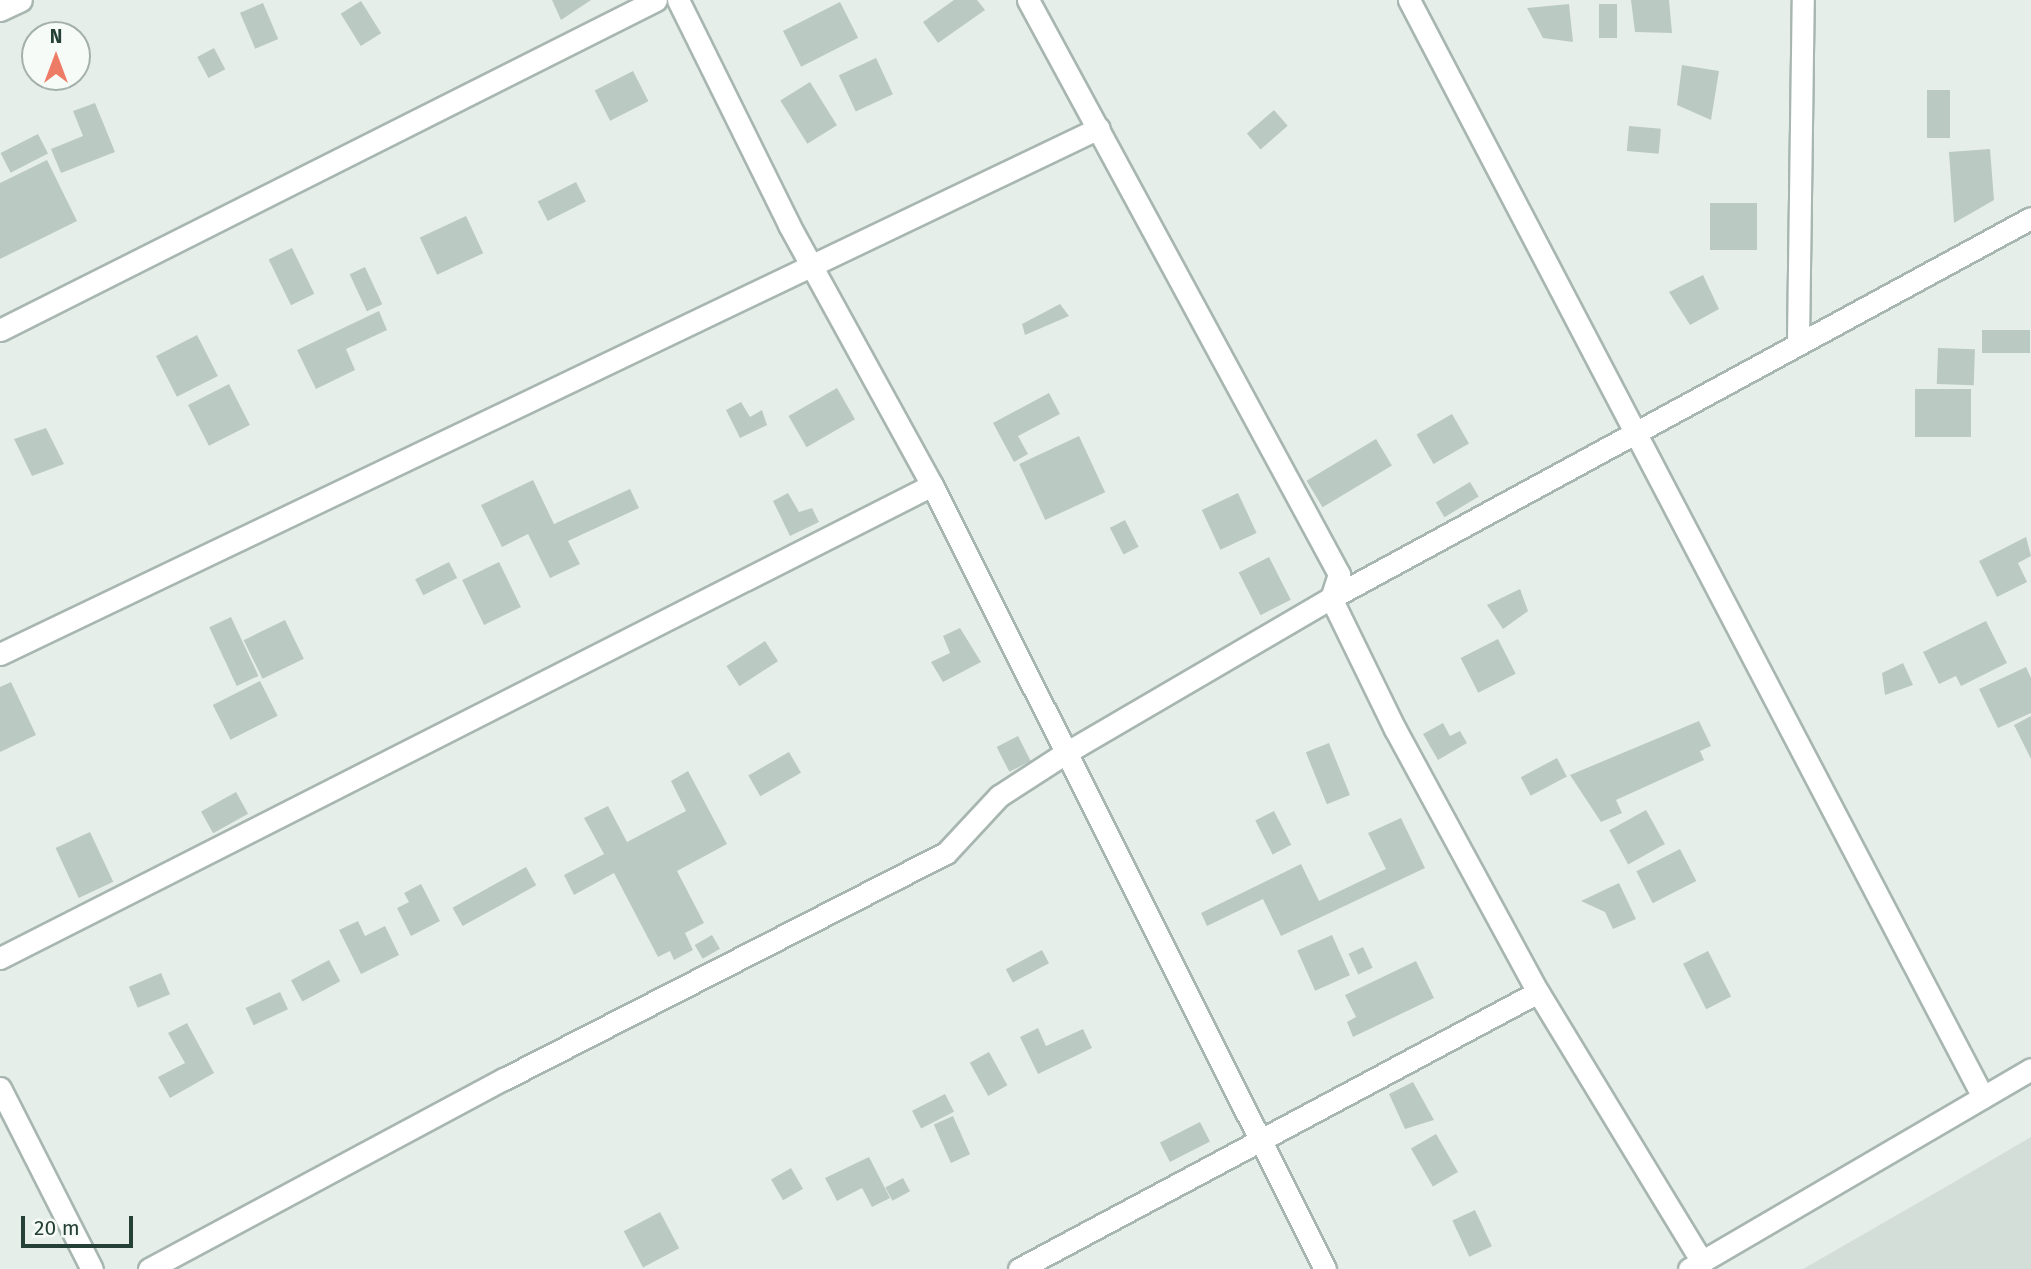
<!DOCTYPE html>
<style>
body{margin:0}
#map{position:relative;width:2031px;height:1269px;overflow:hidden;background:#e6eeea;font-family:"Fira Sans",sans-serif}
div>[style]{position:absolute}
.built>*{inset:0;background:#d4ded9}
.building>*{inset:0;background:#bbc9c3;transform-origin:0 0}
.roads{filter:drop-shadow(2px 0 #a8b6b1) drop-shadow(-2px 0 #a8b6b1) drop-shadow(0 2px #a8b6b1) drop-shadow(0 -2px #a8b6b1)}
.street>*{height:21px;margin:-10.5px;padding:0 10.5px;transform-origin:10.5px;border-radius:10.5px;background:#fff}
span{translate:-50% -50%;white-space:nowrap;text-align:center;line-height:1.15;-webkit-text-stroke:5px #f7fbf8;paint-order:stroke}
.north{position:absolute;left:21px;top:21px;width:70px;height:70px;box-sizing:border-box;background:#f7fbf8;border:2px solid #a3b0ab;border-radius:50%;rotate:0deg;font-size:19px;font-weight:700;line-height:28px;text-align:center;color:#254037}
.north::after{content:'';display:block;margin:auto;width:24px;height:32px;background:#ed7b65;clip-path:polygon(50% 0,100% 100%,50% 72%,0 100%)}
.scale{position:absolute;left:21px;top:1216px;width:112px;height:32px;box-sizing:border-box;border:4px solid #254037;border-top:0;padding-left:9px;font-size:21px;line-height:24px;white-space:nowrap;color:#254037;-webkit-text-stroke:5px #f7fbf8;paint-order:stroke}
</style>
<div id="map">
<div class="built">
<i style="clip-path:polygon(2031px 1137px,2031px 1269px,1803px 1269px,1949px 1185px)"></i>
</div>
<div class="building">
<i style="clip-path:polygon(552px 0,591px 0,561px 20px)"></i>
<i style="clip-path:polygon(954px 0,977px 0,985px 10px,938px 43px,923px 22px)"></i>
<i style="clip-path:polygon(1631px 0,1669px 0,1672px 33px,1635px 32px)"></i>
<i style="left:361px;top:1px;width:38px;height:24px;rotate:58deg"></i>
<i style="left:840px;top:2px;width:40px;height:64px;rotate:63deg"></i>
<i style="left:263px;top:3px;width:39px;height:25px;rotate:67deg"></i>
<i style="clip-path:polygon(1569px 4px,1573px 42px,1543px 38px,1527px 8px)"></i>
<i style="left:1599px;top:4px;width:18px;height:34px"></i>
<i style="left:214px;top:48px;width:24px;height:19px;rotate:62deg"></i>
<i style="left:876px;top:58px;width:40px;height:41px;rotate:65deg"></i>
<i style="clip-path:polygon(1682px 65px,1719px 71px,1711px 120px,1677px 105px)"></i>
<i style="left:633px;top:71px;width:34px;height:43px;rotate:63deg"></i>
<i style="left:810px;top:82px;width:51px;height:35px;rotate:58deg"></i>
<i style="left:1927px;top:90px;width:23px;height:48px"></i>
<i style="clip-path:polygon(95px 103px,115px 152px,61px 173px,51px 149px,83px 136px,73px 111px)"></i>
<i style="left:1274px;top:110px;width:21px;height:36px;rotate:49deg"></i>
<i style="left:1629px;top:126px;width:32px;height:25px;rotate:5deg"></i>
<i style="left:38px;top:134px;width:22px;height:42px;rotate:63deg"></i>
<i style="clip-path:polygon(1990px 149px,1994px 200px,1954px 223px,1949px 152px)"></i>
<i style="clip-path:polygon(47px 160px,77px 221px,0 259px,0 183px)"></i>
<i style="left:576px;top:182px;width:22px;height:43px;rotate:63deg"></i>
<i style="left:1710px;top:203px;width:47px;height:47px"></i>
<i style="left:466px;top:216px;width:41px;height:51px;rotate:65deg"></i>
<i style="left:292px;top:248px;width:51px;height:26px;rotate:64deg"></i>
<i style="left:365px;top:267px;width:41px;height:17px;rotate:65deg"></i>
<i style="clip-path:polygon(1703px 275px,1719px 309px,1690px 325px,1669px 292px)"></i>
<i style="clip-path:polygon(1060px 304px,1069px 316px,1025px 335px,1022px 324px)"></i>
<i style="clip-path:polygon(379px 311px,387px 330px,346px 349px,355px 370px,316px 389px,297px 350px)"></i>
<i style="left:1982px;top:330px;width:48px;height:23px"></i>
<i style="left:197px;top:335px;width:46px;height:46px;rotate:63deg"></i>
<i style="left:1938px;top:348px;width:37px;height:36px;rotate:2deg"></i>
<i style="left:229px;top:384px;width:46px;height:46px;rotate:63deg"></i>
<i style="left:837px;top:388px;width:36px;height:56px;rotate:60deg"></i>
<i style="left:1915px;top:389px;width:56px;height:48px"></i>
<i style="clip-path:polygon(1049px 393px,1060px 414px,1018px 436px,1028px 454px,1014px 462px,993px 423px)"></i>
<i style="clip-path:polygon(741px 402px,750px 417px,762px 410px,767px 425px,740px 438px,726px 410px)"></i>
<i style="left:1452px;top:414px;width:34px;height:41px;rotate:60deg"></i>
<i style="clip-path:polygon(46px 428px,64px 464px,32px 476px,14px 439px)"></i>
<i style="left:1079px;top:436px;width:62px;height:66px;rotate:65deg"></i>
<i style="left:1376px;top:439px;width:31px;height:81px;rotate:59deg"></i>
<i style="clip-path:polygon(533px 480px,554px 524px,630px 489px,639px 508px,568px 541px,580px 564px,550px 578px,528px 534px,502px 547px,481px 505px)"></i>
<i style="left:1470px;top:482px;width:17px;height:40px;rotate:59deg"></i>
<i style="clip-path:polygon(788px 493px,799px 512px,812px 508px,819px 522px,790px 536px,773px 501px)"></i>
<i style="left:1238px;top:493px;width:44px;height:40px;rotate:65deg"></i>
<i style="left:1125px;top:520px;width:30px;height:17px;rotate:63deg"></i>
<i style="clip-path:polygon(2026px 537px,2031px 556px,2018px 563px,2027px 582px,1997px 597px,1979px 561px)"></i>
<i style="left:1269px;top:557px;width:48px;height:34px;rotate:63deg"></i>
<i style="left:449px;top:562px;width:18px;height:38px;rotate:63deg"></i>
<i style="left:499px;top:562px;width:50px;height:41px;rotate:64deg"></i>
<i style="clip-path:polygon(1520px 589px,1528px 611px,1503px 629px,1487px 605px)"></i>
<i style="left:231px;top:617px;width:65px;height:24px;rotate:65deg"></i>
<i style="left:285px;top:620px;width:43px;height:46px;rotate:64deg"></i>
<i style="clip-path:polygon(1986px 621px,2007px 663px,1961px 686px,1956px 676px,1939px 684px,1923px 652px)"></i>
<i style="clip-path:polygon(960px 628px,981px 662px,943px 682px,931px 662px,950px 653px,943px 636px)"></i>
<i style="left:1498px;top:639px;width:39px;height:42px;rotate:63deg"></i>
<i style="left:765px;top:641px;width:24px;height:46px;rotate:57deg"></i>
<i style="clip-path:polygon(1903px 663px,1913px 685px,1885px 695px,1882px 673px)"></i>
<i style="clip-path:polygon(2026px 667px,2031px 678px,2031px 713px,1998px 728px,1979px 689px)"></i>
<i style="left:260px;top:681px;width:39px;height:53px;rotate:63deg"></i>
<i style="clip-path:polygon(11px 682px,36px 735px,0 752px,0 687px)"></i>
<i style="clip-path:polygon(2031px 716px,2031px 759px,2014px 725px)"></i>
<i style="clip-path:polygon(1699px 721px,1711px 746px,1700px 751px,1704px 760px,1616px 800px,1622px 813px,1601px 822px,1570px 775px)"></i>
<i style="clip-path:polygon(1443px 723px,1450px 736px,1460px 731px,1467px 743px,1438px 760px,1423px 734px)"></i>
<i style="left:1018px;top:736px;width:28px;height:24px;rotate:63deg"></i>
<i style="left:1329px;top:743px;width:56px;height:25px;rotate:68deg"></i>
<i style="left:789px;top:752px;width:24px;height:47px;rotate:60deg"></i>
<i style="left:1557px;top:758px;width:21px;height:41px;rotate:62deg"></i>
<i style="clip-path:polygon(688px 771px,727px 844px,677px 871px,704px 923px,685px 933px,693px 950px,674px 960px,670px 951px,658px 957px,614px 873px,574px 895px,564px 875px,604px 854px,584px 818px,608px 806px,627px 842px,686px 811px,671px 781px)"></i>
<i style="left:236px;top:792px;width:25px;height:40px;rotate:61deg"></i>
<i style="left:1646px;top:810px;width:39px;height:42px;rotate:61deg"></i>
<i style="left:1274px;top:811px;width:38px;height:21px;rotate:63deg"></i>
<i style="clip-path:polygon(1401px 818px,1425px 868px,1281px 936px,1263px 899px,1207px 926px,1201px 913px,1301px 864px,1319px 901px,1386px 869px,1368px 833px)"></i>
<i style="left:90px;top:832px;width:55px;height:38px;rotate:65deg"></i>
<i style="left:1680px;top:849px;width:36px;height:49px;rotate:63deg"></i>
<i style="left:526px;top:867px;width:21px;height:84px;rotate:61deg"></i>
<i style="clip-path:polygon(1619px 883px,1636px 919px,1613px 929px,1605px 912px,1581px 901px)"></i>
<i style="clip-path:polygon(421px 884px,440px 921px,411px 936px,397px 908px,409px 902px,404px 893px)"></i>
<i style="clip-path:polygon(358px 921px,365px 936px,385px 926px,399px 955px,361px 974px,339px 930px)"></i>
<i style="left:712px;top:935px;width:16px;height:20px;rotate:60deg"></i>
<i style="left:1332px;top:935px;width:44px;height:38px;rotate:66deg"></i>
<i style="left:1363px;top:947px;width:23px;height:16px;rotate:65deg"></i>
<i style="left:1042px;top:950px;width:15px;height:41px;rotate:62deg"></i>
<i style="left:1708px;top:951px;width:51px;height:28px;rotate:63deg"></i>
<i style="left:329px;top:960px;width:24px;height:43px;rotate:62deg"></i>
<i style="clip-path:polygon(1416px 961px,1434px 998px,1353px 1037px,1347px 1022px,1356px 1017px,1345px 995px)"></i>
<i style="left:161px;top:973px;width:23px;height:35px;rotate:67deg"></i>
<i style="left:280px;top:992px;width:19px;height:38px;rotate:65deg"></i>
<i style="clip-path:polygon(187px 1023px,214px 1073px,170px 1098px,158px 1077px,185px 1063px,168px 1033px)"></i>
<i style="clip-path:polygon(1038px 1028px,1046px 1046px,1083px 1029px,1092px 1048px,1038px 1074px,1020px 1037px)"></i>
<i style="left:989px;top:1052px;width:38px;height:22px;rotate:61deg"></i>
<i style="clip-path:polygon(1413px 1082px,1434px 1120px,1405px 1129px,1389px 1094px)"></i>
<i style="left:945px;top:1094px;width:20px;height:37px;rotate:63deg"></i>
<i style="left:953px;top:1116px;width:42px;height:21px;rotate:66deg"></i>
<i style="left:1200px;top:1122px;width:22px;height:45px;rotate:63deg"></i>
<i style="left:1436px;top:1134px;width:44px;height:29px;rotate:60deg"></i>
<i style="clip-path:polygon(869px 1157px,890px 1198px,872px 1207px,862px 1188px,837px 1201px,825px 1178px)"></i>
<i style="left:791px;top:1168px;width:24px;height:23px;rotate:60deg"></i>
<i style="left:903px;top:1178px;width:15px;height:20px;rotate:62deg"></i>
<i style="left:1475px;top:1210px;width:40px;height:25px;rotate:65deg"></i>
<i style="left:660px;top:1212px;width:41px;height:41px;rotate:62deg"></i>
</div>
<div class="roads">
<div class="street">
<i style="left:678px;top:0;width:251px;rotate:63.7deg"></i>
<i style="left:789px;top:225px;width:297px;rotate:61.2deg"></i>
<i style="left:932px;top:485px;width:877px;rotate:63.38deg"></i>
<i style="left:1028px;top:0;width:653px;rotate:61.55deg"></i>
<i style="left:1339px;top:574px;width:25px;rotate:108deg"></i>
<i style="left:1331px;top:598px;width:146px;rotate:64deg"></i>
<i style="left:1395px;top:729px;width:299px;rotate:61.5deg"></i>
<i style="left:1538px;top:992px;width:316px;rotate:58.7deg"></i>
<i style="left:1409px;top:0;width:1238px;rotate:62.38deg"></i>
<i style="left:0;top:10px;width:23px;rotate:-25deg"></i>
<i style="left:0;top:330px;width:734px;rotate:-26.7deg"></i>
<i style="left:1798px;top:340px;width:340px;rotate:-89.2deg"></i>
<i style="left:0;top:654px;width:1218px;rotate:-25.58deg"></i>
<i style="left:0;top:958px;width:1045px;rotate:-26.91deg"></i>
<i style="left:0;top:1088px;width:203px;rotate:63.1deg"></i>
<i style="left:149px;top:1269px;width:403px;rotate:-28.2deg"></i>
<i style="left:504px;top:1079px;width:496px;rotate:-27.1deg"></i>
<i style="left:946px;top:853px;width:78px;rotate:-47.1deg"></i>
<i style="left:999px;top:796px;width:77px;rotate:-32.9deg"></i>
<i style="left:1064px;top:754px;width:309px;rotate:-30.3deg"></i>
<i style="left:1331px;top:598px;width:796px;rotate:-28.5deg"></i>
<i style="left:1019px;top:1269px;width:588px;rotate:-28.09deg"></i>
<i style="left:1689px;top:1269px;width:396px;rotate:-30.3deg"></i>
</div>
</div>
<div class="north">N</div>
<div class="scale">20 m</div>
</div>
